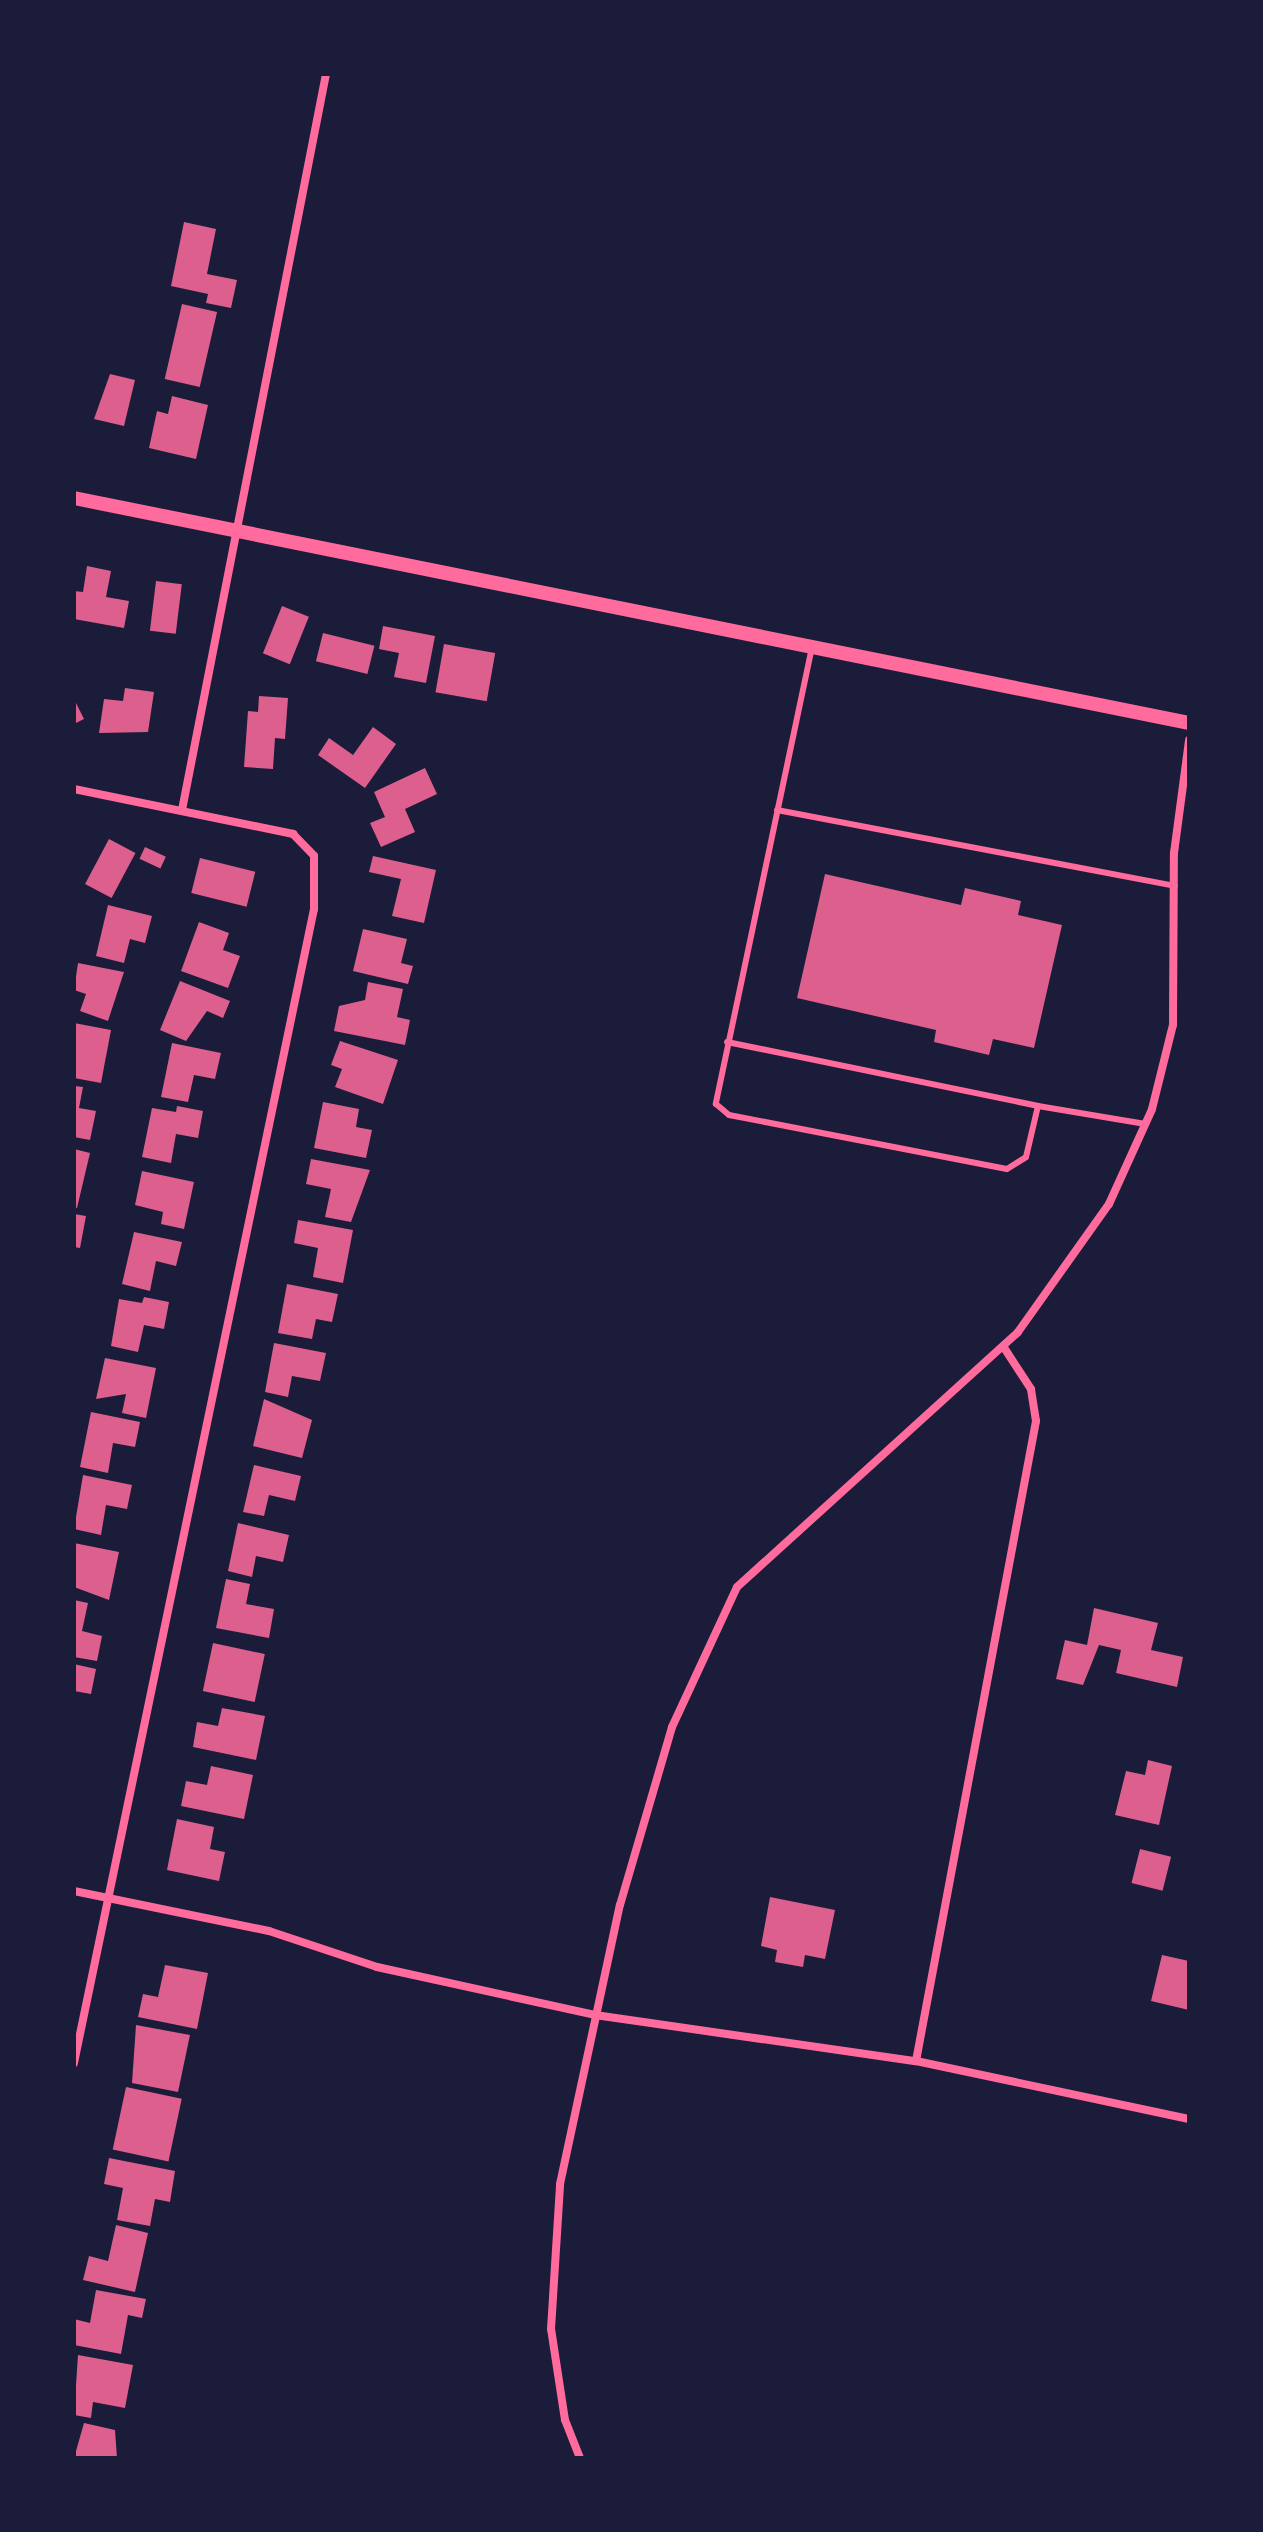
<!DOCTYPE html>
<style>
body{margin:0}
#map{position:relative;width:1263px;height:2532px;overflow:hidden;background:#1b1b3a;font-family:"Times New Roman",serif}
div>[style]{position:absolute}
.building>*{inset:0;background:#dd5f8e;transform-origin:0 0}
.service>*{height:6px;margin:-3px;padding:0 3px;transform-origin:3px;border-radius:3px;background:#ff6b9d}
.minor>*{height:8px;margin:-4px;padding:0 4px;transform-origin:4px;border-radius:4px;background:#ff6b9d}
.tertiary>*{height:14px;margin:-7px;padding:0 7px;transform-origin:7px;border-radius:7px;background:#ff6b9d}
span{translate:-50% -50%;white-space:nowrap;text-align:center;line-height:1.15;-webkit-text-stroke:6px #1b1b3a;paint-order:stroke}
.frame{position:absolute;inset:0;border:76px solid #1b1b3a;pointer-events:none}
</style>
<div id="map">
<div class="building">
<i style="clip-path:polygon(184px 222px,216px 229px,207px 274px,237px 280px,231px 308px,206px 303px,208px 294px,171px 286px)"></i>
<i style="left:182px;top:304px;width:36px;height:77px;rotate:13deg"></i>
<i style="clip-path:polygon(110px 374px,135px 380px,124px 426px,94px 419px)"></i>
<i style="clip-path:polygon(172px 396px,208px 405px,196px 459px,149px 448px,157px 411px,168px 414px)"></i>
<i style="clip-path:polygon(87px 566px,111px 571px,106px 597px,129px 601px,124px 628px,74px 619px,74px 591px,83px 592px)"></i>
<i style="left:156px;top:581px;width:26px;height:50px;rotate:7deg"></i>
<i style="left:282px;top:606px;width:29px;height:51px;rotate:22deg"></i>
<i style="clip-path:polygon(383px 626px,435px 636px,426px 683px,394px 677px,399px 653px,379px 649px)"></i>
<i style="left:323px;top:633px;width:53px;height:29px;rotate:14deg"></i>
<i style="left:444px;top:644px;width:52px;height:49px;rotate:10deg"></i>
<i style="clip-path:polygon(125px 688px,154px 692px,148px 732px,99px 733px,104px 699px,123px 701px)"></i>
<i style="clip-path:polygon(259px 696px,288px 698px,285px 739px,275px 738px,273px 769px,244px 767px,248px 711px,258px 712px)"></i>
<i style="clip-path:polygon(74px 699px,84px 719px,74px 724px)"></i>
<i style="clip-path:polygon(373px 727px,396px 744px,365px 788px,318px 755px,329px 738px,353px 755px)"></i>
<i style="clip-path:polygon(425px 768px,437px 794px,405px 809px,415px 832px,381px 847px,370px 823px,385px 817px,374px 792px)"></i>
<i style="left:109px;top:839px;width:30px;height:51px;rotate:28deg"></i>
<i style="left:145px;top:847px;width:23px;height:13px;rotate:25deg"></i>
<i style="clip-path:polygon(373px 856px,436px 870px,424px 923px,392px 916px,401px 879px,369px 872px)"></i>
<i style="left:200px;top:858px;width:57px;height:36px;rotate:14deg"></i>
<i style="clip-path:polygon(825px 874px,961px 905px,965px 888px,1021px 901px,1018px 915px,1062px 925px,1034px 1048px,993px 1039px,989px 1055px,934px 1042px,936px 1030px,797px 998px)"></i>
<i style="clip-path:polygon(108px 905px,152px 916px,145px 943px,130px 939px,124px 963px,96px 956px)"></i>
<i style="clip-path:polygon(199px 922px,229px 933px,223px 950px,240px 956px,228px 988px,181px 971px)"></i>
<i style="clip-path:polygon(363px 929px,407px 939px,401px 963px,413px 966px,408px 984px,353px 971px)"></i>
<i style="clip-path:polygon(78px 963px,124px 972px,108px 1021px,80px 1011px,86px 994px,74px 990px)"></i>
<i style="clip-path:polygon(180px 981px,230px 1001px,223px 1018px,207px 1011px,186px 1041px,160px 1030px)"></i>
<i style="clip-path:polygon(368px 982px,403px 989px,397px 1017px,410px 1020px,405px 1045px,334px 1031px,339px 1006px,365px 1000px)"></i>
<i style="clip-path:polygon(74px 1023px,111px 1030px,101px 1083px,74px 1078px)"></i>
<i style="clip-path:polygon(340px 1041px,398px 1060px,383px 1104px,335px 1087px,342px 1069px,331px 1065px)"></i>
<i style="clip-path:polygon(172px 1043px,221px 1053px,215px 1079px,194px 1075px,188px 1102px,161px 1097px)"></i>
<i style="clip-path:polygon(74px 1086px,83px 1087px,79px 1108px,96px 1111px,90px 1140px,74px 1137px)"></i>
<i style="clip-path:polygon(323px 1102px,359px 1109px,356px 1127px,372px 1130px,366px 1158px,314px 1148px)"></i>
<i style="clip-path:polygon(177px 1106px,203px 1111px,198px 1138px,176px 1134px,171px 1163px,142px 1157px,152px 1108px,176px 1112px)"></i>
<i style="clip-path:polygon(74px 1149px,90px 1153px,77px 1208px,74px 1207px)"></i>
<i style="clip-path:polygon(311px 1159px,370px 1170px,351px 1222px,325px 1217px,331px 1189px,306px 1184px)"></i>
<i style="clip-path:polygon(142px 1171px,194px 1182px,184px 1229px,161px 1224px,163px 1212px,135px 1205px)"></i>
<i style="clip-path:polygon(74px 1214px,86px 1216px,80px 1248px,74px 1247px)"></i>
<i style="clip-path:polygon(298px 1220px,353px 1230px,343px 1283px,313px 1277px,318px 1248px,294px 1243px)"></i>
<i style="clip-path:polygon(134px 1232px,182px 1242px,176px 1266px,156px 1261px,150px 1291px,122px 1284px)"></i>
<i style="clip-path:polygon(287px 1284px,338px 1294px,332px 1322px,316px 1319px,312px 1339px,278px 1333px)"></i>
<i style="clip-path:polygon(144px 1297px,169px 1302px,164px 1329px,144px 1325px,138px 1352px,111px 1346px,119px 1299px,142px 1303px)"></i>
<i style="clip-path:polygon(274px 1343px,326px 1353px,320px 1381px,292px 1376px,288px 1397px,265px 1392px)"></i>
<i style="clip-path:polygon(105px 1358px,156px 1368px,146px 1418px,122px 1413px,126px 1394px,96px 1399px)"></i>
<i style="clip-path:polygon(264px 1399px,312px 1420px,302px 1458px,253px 1446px)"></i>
<i style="clip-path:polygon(91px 1412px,140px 1422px,135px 1447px,113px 1443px,108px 1473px,80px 1467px)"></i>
<i style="clip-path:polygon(254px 1465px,301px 1476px,295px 1501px,269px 1495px,264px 1516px,243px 1512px)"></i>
<i style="clip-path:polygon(83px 1475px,132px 1485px,127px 1509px,106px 1505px,101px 1535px,74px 1529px)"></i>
<i style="clip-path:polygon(238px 1523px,289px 1535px,283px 1562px,256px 1556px,252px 1577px,228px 1571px)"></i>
<i style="clip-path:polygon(74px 1543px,119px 1552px,109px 1600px,74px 1587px)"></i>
<i style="clip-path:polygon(226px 1579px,250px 1584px,246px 1604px,274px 1609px,269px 1638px,216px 1628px)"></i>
<i style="clip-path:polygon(74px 1600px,88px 1603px,82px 1631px,102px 1636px,97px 1661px,74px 1657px)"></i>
<i style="clip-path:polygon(1094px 1608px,1158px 1623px,1151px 1650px,1183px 1657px,1177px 1687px,1116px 1673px,1121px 1650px,1099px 1645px,1083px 1685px,1056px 1679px,1065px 1640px,1087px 1645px)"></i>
<i style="left:213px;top:1643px;width:53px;height:49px;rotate:12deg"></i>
<i style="clip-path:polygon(74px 1664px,96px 1669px,91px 1694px,74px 1691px)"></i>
<i style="clip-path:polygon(222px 1708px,265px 1716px,256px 1760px,193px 1747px,197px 1722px,218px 1726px)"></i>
<i style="clip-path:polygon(1148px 1760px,1172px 1766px,1159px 1825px,1115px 1815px,1126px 1771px,1145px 1775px)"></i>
<i style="clip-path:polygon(211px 1766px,253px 1775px,244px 1819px,181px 1806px,186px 1781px,207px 1785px)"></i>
<i style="clip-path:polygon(177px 1819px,214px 1827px,210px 1849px,225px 1852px,219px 1881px,167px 1870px)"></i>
<i style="left:1140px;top:1849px;width:32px;height:35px;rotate:14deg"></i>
<i style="clip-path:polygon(770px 1897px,835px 1910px,825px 1959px,805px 1955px,803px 1967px,775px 1962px,777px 1950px,761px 1946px)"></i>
<i style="clip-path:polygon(1162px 1955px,1189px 1961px,1189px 2010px,1151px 2001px)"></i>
<i style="clip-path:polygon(165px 1965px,208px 1973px,197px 2029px,138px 2017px,143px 1994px,158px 1997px)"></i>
<i style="clip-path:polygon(136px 2025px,190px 2035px,178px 2092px,132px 2083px)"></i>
<i style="left:126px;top:2087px;width:57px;height:64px;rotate:12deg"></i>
<i style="clip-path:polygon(109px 2158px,175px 2171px,170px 2202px,155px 2199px,150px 2226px,117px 2220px,123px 2188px,104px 2184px)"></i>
<i style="clip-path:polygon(116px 2225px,148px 2233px,135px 2292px,83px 2280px,89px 2256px,108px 2261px)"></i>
<i style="clip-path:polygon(96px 2290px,146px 2299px,142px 2318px,128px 2315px,121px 2354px,74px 2345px,74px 2319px,90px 2323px)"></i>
<i style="clip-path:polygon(78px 2355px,133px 2365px,125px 2408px,93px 2402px,91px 2418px,74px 2415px)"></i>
<i style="clip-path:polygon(84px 2423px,115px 2430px,117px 2458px,74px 2458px)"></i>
</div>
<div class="service">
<i style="left:812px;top:647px;width:467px;rotate:101.9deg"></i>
<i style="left:716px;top:1104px;width:17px;rotate:40deg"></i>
<i style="left:729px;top:1115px;width:283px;rotate:11deg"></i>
<i style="left:1007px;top:1169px;width:22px;rotate:-32deg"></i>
<i style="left:1026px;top:1157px;width:52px;rotate:-76.8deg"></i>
<i style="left:1038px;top:1106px;width:109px;rotate:9.5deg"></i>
<i style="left:777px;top:810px;width:405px;rotate:10.8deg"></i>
<i style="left:727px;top:1042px;width:318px;rotate:11.6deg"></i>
</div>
<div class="minor">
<i style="left:74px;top:789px;width:224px;rotate:11.6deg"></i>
<i style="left:293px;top:834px;width:30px;rotate:46deg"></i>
<i style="left:314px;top:856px;width:53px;rotate:90deg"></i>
<i style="left:314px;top:909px;width:1179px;rotate:101.75deg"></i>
<i style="left:182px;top:810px;width:750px;rotate:-78.93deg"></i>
<i style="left:74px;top:1891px;width:199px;rotate:11.6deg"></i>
<i style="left:269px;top:1931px;width:114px;rotate:18.4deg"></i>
<i style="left:377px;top:1967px;width:223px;rotate:12.4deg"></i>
<i style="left:595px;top:2015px;width:324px;rotate:8.2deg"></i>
<i style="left:916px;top:2061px;width:279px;rotate:12deg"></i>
<i style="left:916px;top:2061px;width:651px;rotate:-79.38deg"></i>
<i style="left:1036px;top:1421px;width:32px;rotate:-99deg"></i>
<i style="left:1031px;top:1389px;width:51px;rotate:-123.1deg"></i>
<i style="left:580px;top:2458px;width:41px;rotate:-111.5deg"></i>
<i style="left:565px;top:2420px;width:92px;rotate:-98.7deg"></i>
<i style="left:551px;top:2329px;width:145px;rotate:-86.4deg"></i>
<i style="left:560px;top:2184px;width:285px;rotate:-77.9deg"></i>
<i style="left:620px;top:1905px;width:185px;rotate:-73.7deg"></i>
<i style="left:672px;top:1727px;width:154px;rotate:-65.1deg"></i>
<i style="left:737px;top:1587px;width:379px;rotate:-42.2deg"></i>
<i style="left:1018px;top:1332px;width:157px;rotate:-54.6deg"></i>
<i style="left:1109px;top:1204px;width:104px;rotate:-65.6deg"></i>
<i style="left:1152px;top:1109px;width:87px;rotate:-76deg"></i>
<i style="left:1173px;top:1025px;width:172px;rotate:-89.7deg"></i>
<i style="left:1174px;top:853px;width:114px;rotate:-82.4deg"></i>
</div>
<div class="tertiary">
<i style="left:74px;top:498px;width:1137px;rotate:11.41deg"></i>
</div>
<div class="frame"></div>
</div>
